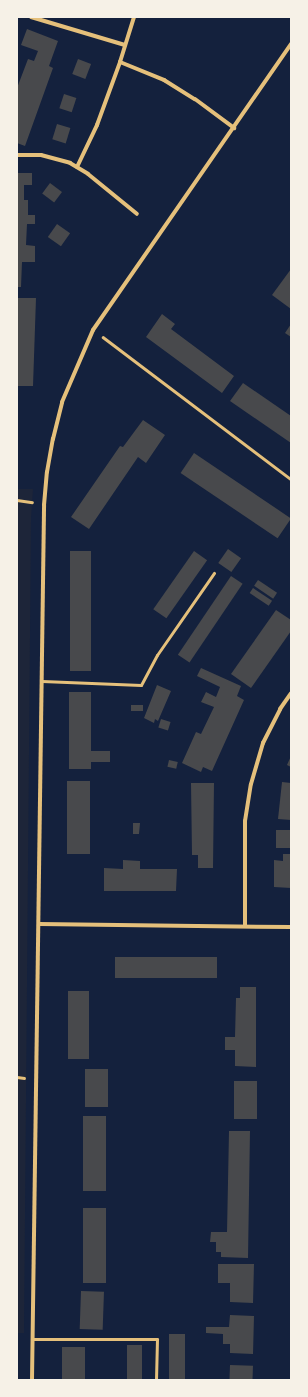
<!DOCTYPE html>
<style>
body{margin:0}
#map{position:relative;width:308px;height:1397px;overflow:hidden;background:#14213d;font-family:"Space Grotesk",sans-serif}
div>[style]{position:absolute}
.green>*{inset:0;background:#1d2539}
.building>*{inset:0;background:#48494c;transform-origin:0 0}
.path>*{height:2.5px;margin:-1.25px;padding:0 1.25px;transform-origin:1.25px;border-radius:1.25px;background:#e5c07b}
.service>*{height:3px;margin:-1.5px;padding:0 1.5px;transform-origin:1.5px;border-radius:1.5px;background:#e5c07b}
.minor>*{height:4px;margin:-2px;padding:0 2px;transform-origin:2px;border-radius:2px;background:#e5c07b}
span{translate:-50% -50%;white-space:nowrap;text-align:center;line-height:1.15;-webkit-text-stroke:3px #f6f1e7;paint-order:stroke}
.frame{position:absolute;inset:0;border:18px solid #f6f1e7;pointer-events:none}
</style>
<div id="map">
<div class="green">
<i style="clip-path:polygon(17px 489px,33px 489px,31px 519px,24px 1333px,17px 1333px)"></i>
</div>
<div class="building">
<i style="clip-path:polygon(27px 29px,58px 41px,49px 66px,53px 68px,25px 146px,17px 143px,17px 88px,28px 59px,34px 61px,38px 51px,21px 45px)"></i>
<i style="left:78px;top:59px;width:14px;height:16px;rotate:21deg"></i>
<i style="left:64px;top:94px;width:13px;height:15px;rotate:18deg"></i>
<i style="left:57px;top:124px;width:14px;height:16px;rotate:17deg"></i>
<i style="clip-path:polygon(17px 173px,32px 173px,32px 185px,24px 185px,24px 200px,28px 200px,28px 215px,35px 215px,35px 224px,27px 224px,26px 245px,35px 246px,35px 262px,22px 262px,21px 287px,17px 287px)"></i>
<i style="left:50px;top:183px;width:15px;height:13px;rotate:37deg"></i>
<i style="left:57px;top:224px;width:16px;height:16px;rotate:35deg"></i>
<i style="clip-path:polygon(291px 269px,291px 309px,272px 295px)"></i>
<i style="clip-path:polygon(17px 298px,36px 298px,33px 386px,17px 386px)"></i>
<i style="clip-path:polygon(162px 314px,175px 324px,171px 329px,234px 376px,222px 393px,146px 337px)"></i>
<i style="clip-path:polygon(291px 324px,291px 337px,285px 333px)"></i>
<i style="clip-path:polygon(243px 383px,291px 416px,291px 443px,230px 401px)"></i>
<i style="clip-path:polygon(143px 420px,165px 435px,146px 463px,138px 457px,89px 529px,71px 517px,120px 446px,123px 447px)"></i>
<i style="left:194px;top:453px;width:117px;height:24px;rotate:34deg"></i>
<i style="left:228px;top:549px;width:16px;height:17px;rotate:35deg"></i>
<i style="left:70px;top:551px;width:21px;height:120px"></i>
<i style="left:194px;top:551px;width:16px;height:71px;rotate:35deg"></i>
<i style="left:231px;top:576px;width:14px;height:95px;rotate:34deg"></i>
<i style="left:258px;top:580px;width:23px;height:7px;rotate:34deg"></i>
<i style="left:253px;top:588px;width:23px;height:6px;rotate:34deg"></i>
<i style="clip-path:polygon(276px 610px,291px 620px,291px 631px,251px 688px,231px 674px)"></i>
<i style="clip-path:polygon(201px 668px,241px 686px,237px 696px,244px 700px,212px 771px,203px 767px,201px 772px,182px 763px,196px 732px,201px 734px,214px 707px,201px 702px,206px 692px,216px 697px,220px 687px,197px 676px)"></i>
<i style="clip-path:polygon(157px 685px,171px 691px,158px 721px,155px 719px,154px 723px,144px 718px)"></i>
<i style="clip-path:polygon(69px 692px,91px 692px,91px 751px,110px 751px,110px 762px,91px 762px,91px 769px,69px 769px)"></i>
<i style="left:143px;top:705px;width:6px;height:12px;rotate:90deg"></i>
<i style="left:161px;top:719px;width:10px;height:9px;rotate:17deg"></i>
<i style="clip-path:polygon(291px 756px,291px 767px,287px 765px)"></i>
<i style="left:169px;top:760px;width:9px;height:7px;rotate:13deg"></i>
<i style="left:67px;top:781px;width:23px;height:73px"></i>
<i style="clip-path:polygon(282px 782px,291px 783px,291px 820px,278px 819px)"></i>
<i style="clip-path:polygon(191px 783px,214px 783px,213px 868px,198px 868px,198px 855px,192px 855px)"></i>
<i style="clip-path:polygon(133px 823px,140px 823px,139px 834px,133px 834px)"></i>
<i style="left:276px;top:830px;width:15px;height:18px"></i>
<i style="clip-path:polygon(283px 854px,291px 854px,291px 888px,274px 887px,274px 860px,283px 861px)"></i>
<i style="clip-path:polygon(123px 860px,140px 861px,140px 869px,177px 869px,176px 891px,104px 891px,104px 868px,123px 869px)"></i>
<i style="left:115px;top:957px;width:102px;height:21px"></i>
<i style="clip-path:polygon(240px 987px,256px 987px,256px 1067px,235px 1066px,235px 1050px,225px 1050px,225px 1037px,235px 1037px,236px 998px,240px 998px)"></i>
<i style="left:68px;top:991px;width:21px;height:68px"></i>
<i style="left:85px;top:1069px;width:23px;height:38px"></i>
<i style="left:234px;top:1081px;width:23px;height:38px"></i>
<i style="left:83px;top:1116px;width:23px;height:75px"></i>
<i style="clip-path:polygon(229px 1131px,250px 1131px,248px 1258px,221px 1257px,221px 1252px,216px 1252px,216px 1242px,210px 1242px,211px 1232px,227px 1232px)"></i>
<i style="left:83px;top:1208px;width:23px;height:75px"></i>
<i style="clip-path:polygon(218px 1264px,254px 1264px,253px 1303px,230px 1302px,230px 1283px,218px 1283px)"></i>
<i style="left:81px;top:1291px;width:23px;height:38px;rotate:2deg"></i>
<i style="clip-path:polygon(230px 1315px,254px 1316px,253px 1354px,230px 1353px,230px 1344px,223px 1344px,223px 1334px,206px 1333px,206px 1327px,229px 1327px)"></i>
<i style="left:169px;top:1334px;width:16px;height:46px"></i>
<i style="left:127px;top:1345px;width:15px;height:35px"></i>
<i style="left:62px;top:1347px;width:23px;height:33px"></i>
<i style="left:230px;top:1365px;width:23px;height:15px;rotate:2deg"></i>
</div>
<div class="path">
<i style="left:103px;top:337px;width:236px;rotate:37.1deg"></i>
<i style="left:17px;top:500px;width:15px;rotate:8deg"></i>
<i style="left:17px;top:1077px;width:7px;rotate:8deg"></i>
</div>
<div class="service">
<i style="left:42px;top:681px;width:99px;rotate:2.3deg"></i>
<i style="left:141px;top:685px;width:34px;rotate:-62deg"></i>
<i style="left:157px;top:655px;width:100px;rotate:-55.2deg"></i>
<i style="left:32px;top:1339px;width:125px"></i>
<i style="left:157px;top:1339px;width:41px;rotate:91.4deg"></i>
</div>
<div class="minor">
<i style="left:31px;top:17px;width:98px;rotate:16.6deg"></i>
<i style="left:120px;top:62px;width:48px;rotate:22.2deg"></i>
<i style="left:164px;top:80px;width:36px;rotate:32deg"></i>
<i style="left:195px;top:99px;width:49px;rotate:36.6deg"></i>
<i style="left:17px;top:155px;width:24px"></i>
<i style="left:41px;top:155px;width:30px;rotate:15deg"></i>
<i style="left:70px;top:163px;width:21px;rotate:31deg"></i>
<i style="left:88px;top:174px;width:63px;rotate:39.2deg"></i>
<i style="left:77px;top:167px;width:47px;rotate:-64.5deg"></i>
<i style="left:97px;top:125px;width:67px;rotate:-69.9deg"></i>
<i style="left:120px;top:62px;width:47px;rotate:-72.7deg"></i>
<i style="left:39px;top:924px;width:252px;rotate:0.7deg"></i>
<i style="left:245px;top:926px;width:105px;rotate:-90deg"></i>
<i style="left:245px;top:821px;width:37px;rotate:-81deg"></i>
<i style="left:251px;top:784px;width:43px;rotate:-73.7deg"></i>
<i style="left:263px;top:743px;width:38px;rotate:-63deg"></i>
<i style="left:280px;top:709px;width:19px;rotate:-55deg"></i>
<i style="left:32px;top:1380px;width:875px;rotate:-89.21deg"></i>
<i style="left:44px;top:505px;width:33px;rotate:-85deg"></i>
<i style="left:47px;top:472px;width:34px;rotate:-80deg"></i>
<i style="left:53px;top:439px;width:38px;rotate:-76deg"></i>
<i style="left:62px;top:402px;width:78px;rotate:-66.7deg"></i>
<i style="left:93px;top:330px;width:348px;rotate:-55.3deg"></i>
</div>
<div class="frame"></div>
</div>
